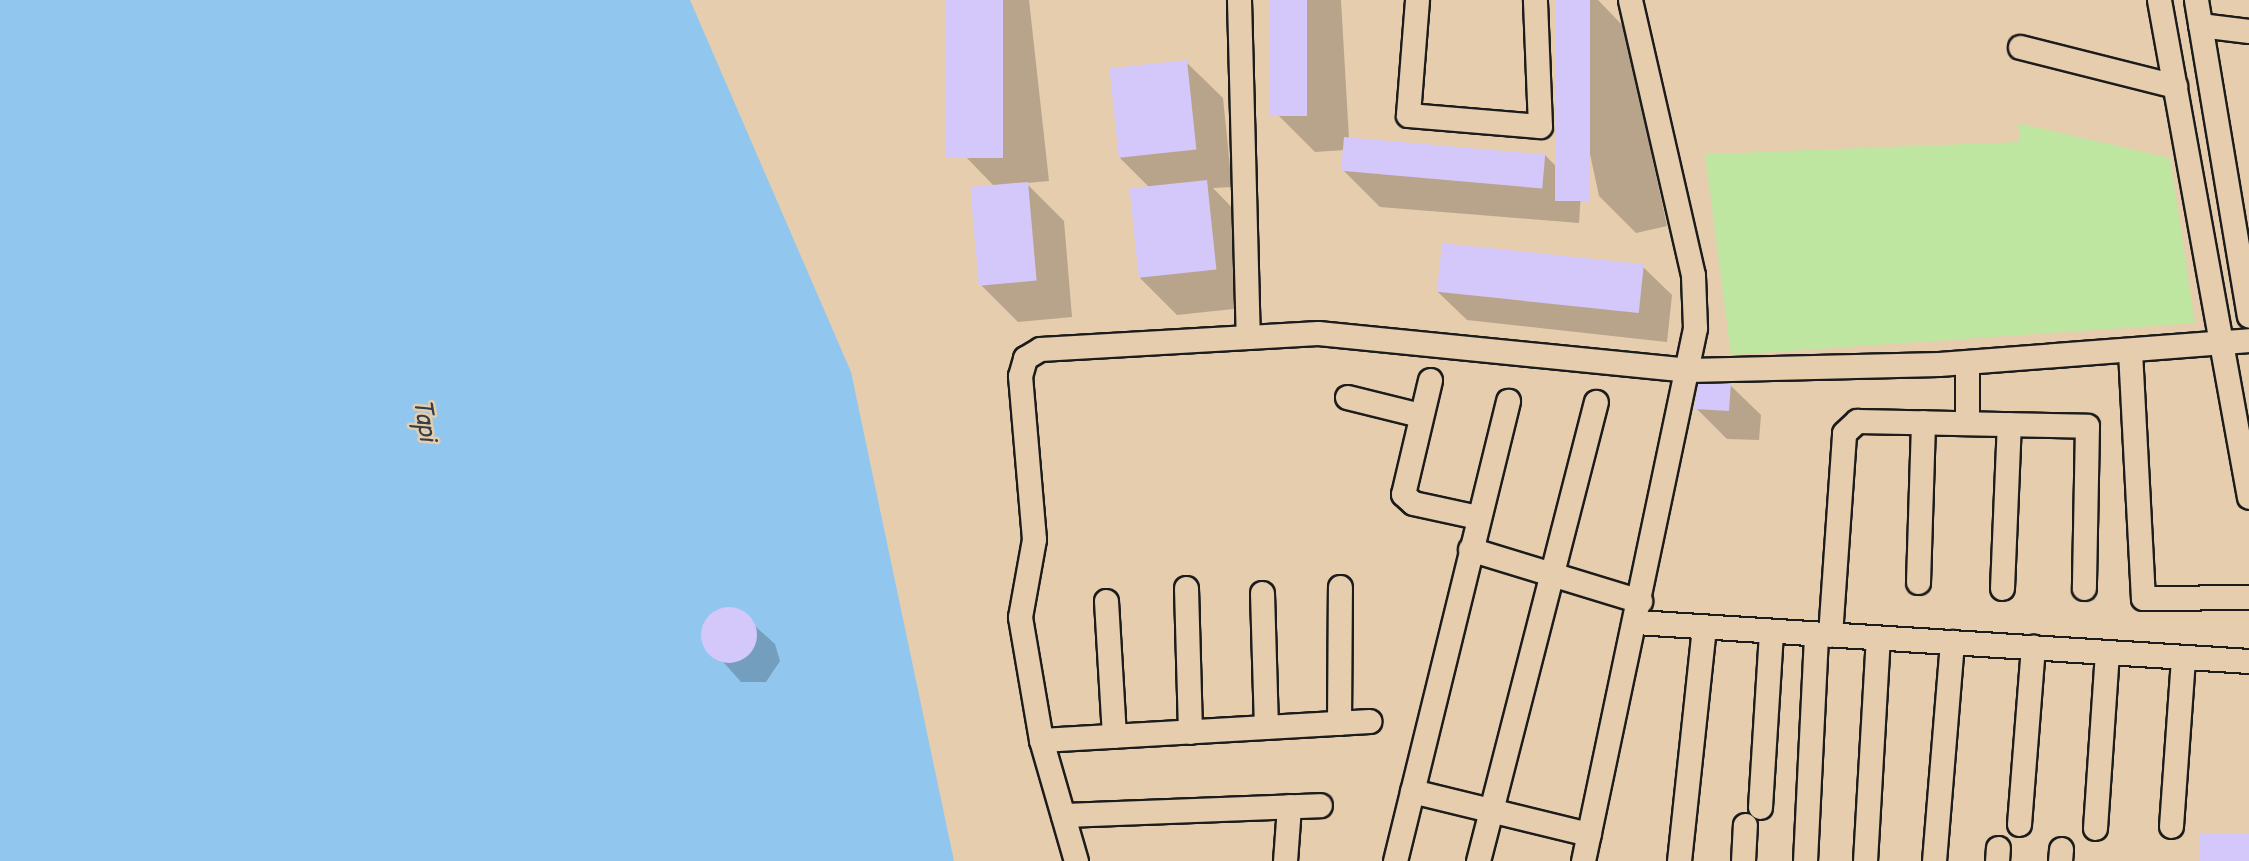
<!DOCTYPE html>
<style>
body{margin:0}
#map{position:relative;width:2249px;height:861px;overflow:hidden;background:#e5cdae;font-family:"Patrick Hand",sans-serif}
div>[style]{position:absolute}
.green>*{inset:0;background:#bfe6a1}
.water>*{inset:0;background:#91c6ee}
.shadow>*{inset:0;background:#0003}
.building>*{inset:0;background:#d4c7f9;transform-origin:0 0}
.round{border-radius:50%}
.roads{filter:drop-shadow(2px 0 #1c1c1c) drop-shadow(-2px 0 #1c1c1c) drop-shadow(0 2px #1c1c1c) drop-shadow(0 -2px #1c1c1c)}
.minor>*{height:23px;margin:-11.5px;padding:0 11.5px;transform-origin:11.5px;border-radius:11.5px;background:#e5cdae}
span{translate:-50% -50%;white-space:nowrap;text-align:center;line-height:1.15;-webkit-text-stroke:5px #e5cdae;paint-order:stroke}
.water-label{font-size:28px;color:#333e46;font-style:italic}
</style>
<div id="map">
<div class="green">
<i style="clip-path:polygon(2018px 123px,2170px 158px,2195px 323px,1731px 355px,1705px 154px,2020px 142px)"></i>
</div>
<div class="water">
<i style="clip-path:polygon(0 0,690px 0,851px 372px,954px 861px,0 861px)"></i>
</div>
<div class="shadow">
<i style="clip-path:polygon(948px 0,1029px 0,1049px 181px,1026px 183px,1064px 221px,1072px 317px,1018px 322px,981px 285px,995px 187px,965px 156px)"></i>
<i style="clip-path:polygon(1271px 0,1341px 0,1349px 139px,1545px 155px,1581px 192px,1579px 223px,1380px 207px,1343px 170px,1345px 150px,1315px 152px,1278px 115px)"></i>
<i style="clip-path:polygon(1557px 0,1598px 0,1624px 27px,1667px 226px,1636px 233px,1599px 196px)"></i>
<i style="clip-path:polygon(1186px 62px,1223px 98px,1232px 187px,1213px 188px,1243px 219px,1252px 307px,1177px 315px,1140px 278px,1150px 188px,1120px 158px)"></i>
<i style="clip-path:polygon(1643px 267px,1672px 295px,1667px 342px,1467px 320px,1438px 292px)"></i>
<i style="clip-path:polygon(1730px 385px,1761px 415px,1759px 440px,1727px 439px,1696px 408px)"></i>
<i style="clip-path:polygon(737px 610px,775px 644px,780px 661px,766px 682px,741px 682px,703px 639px,706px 622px,719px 611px)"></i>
</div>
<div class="building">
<i style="left:945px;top:0;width:58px;height:158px"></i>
<i style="left:1270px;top:0;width:37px;height:116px"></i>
<i style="left:1555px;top:0;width:35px;height:201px"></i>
<i style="left:1187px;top:60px;width:90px;height:78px;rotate:84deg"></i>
<i style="left:1344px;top:137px;width:202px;height:34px;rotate:5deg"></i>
<i style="left:1207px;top:180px;width:90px;height:78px;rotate:84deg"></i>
<i style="left:1028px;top:182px;width:99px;height:58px;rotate:85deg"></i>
<i style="left:1442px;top:243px;width:203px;height:49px;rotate:6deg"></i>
<i style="clip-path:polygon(1731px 383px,1729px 411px,1694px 409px,1698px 384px)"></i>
<i class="round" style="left:701px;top:607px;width:56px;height:56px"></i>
<i style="left:2249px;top:834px;width:27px;height:49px;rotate:90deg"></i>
</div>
<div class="roads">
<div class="minor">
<i style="left:1239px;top:0;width:337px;rotate:88.5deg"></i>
<i style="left:1417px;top:0;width:115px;rotate:94.5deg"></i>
<i style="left:1408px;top:115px;width:132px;rotate:4.8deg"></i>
<i style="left:1540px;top:126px;width:126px;rotate:-92.3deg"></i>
<i style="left:2159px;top:0;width:505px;rotate:79.74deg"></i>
<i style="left:2196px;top:0;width:320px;rotate:80.5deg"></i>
<i style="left:2200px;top:25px;width:49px;rotate:7deg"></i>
<i style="left:2020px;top:47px;width:160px;rotate:14.1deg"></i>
<i style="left:2130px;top:351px;width:247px;rotate:87deg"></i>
<i style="left:2143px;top:598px;width:106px;rotate:-0.5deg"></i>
<i style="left:1430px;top:380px;width:117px;rotate:103.3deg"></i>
<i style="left:1403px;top:494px;width:13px;rotate:42deg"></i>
<i style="left:1413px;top:503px;width:66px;rotate:12.2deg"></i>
<i style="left:1347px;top:397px;width:75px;rotate:13.9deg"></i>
<i style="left:1967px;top:423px;width:61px;rotate:-90deg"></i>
<i style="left:1470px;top:549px;width:178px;rotate:17deg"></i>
<i style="left:1918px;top:582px;width:160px;rotate:-88.2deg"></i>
<i style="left:1186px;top:588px;width:144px;rotate:88.4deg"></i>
<i style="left:2002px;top:588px;width:164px;rotate:-87.6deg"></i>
<i style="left:1262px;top:593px;width:134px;rotate:88.3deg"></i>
<i style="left:1106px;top:601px;width:135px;rotate:86.6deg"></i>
<i style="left:1636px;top:622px;width:614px;rotate:3.64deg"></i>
<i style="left:1830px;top:635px;width:202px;rotate:-86deg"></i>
<i style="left:1844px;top:433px;width:18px;rotate:-43deg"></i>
<i style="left:1857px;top:421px;width:230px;rotate:1.2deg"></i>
<i style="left:2087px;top:426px;width:162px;rotate:91.1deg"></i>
<i style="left:1339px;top:723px;width:136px;rotate:-89.6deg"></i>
<i style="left:1041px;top:740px;width:329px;rotate:-3.3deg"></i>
<i style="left:1412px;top:791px;width:182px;rotate:13.7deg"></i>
<i style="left:1760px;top:807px;width:176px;rotate:-86.4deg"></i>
<i style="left:1063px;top:815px;width:257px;rotate:-2.2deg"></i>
<i style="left:2019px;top:824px;width:178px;rotate:-85.5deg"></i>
<i style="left:2171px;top:826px;width:169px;rotate:-85.9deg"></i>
<i style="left:2095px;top:828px;width:176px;rotate:-86.1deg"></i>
<i style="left:1076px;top:861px;width:126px;rotate:-106.1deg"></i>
<i style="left:1041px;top:740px;width:125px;rotate:-99.7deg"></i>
<i style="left:1020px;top:617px;width:79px;rotate:-79.8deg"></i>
<i style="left:1034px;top:539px;width:164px;rotate:-94.9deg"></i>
<i style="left:1020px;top:376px;width:19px;rotate:-74deg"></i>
<i style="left:1025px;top:358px;width:17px;rotate:-31deg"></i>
<i style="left:1040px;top:349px;width:278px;rotate:-3.3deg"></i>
<i style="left:1318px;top:333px;width:373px;rotate:5.7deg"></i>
<i style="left:1689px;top:370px;width:250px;rotate:-1.4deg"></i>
<i style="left:1939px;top:364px;width:311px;rotate:-4.4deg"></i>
<i style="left:1285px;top:861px;width:55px;rotate:-85.8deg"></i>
<i style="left:1395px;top:861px;width:474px;rotate:-76.2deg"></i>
<i style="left:1478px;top:861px;width:474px;rotate:-75.6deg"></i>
<i style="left:1583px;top:861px;width:545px;rotate:-78.13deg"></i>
<i style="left:1695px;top:328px;width:53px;rotate:-92.2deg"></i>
<i style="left:1693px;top:275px;width:282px;rotate:-102.9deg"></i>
<i style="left:1679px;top:861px;width:235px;rotate:-83.9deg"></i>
<i style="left:1743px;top:861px;width:36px;rotate:-87deg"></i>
<i style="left:1805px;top:861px;width:227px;rotate:-87.2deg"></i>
<i style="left:1865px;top:861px;width:223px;rotate:-86.7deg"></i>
<i style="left:1934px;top:861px;width:220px;rotate:-85.3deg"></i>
<i style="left:1997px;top:861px;width:13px;rotate:-86deg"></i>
<i style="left:2060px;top:861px;width:12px;rotate:-85deg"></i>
</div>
</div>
<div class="water-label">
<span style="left:427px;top:420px;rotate:81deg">Tapi</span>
</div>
</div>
